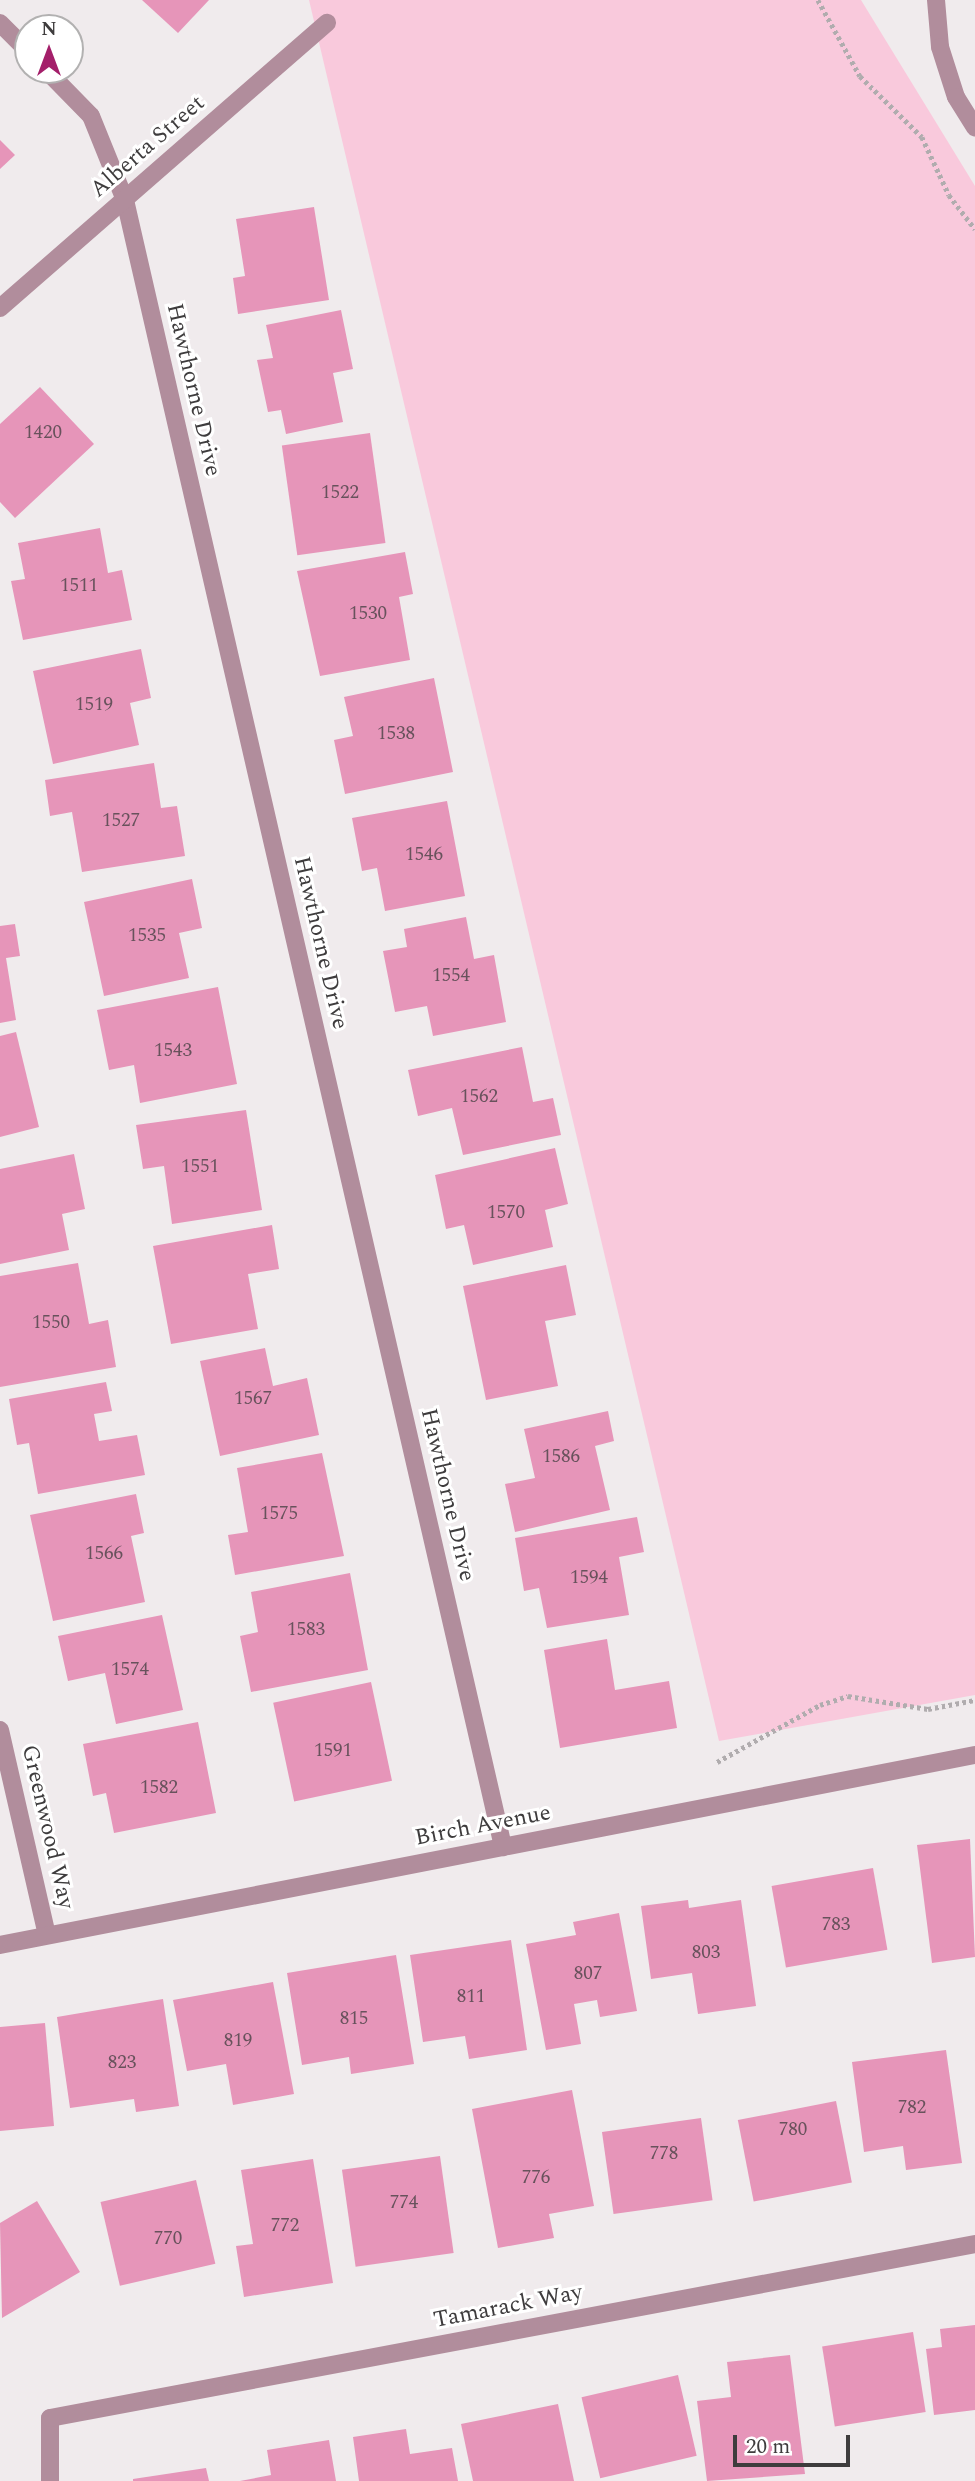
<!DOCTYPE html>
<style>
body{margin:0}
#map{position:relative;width:975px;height:2481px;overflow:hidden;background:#f0ebed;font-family:Spectral,serif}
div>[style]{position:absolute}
.green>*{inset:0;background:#f9c9dc}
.building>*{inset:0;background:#e695b9;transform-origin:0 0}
.path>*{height:4.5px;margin-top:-2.25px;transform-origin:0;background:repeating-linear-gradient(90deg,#b0acae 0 3.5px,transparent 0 7px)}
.minor>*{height:18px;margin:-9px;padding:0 9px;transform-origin:9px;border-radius:9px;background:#b18d9c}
span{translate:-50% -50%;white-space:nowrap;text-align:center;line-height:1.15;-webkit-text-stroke:6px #fff;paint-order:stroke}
.number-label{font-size:19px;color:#68525c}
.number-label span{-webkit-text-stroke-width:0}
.street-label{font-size:23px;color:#3e3c3d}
.north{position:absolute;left:14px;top:14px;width:70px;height:70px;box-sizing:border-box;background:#fff;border:2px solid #b2b1b1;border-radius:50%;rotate:0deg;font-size:19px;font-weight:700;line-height:28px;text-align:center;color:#3e3c3d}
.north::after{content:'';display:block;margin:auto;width:24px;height:32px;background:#a41f6a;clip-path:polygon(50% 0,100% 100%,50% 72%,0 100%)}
.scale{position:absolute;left:733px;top:2435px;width:117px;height:32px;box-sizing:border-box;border:4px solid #3e3c3d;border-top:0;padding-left:9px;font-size:21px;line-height:24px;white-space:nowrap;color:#3e3c3d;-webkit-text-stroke:5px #fff;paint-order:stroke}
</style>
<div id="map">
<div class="green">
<i style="clip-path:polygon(309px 0,861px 0,975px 186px,975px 1695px,719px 1741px)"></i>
</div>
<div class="building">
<i style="clip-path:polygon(142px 0,209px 0,178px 33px)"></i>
<i style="clip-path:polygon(0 140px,15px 155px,0 169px)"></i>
<i style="clip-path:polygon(314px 207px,329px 300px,238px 314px,233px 278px,245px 276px,236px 219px)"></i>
<i style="clip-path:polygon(341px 310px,353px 369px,333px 373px,343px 422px,286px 434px,281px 410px,268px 412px,257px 360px,273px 358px,266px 325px)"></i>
<i style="clip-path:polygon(40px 387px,94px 444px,15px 518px,0 502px,0 424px)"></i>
<i style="left:370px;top:433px;width:111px;height:89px;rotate:82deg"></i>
<i style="clip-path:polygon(100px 528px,108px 573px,122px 570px,132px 620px,23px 640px,11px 581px,25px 579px,18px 543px)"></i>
<i style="clip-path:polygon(405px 552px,413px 594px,399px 597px,410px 660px,320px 676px,297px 571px)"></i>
<i style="clip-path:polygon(141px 649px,151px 698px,130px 703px,139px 745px,53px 764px,33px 671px)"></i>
<i style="clip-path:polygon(434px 678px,453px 772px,345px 794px,334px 740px,353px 736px,344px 697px)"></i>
<i style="clip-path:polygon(154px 763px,161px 808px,177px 806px,185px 856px,82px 872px,72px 812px,50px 816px,45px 780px)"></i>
<i style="clip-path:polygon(447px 801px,465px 896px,385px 911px,377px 868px,362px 871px,352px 818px)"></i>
<i style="clip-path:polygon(192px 879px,202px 928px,179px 933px,189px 978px,104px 996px,84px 902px)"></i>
<i style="clip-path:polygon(466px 917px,474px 959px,494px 955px,506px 1022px,433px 1036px,427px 1006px,395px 1012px,383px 951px,407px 947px,404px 929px)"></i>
<i style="clip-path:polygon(15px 924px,20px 956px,6px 958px,16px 1020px,0 1023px,0 926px)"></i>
<i style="clip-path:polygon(218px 987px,237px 1084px,140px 1103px,134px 1065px,109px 1070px,97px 1010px)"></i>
<i style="clip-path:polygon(16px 1032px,39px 1127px,0 1137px,0 1036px)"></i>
<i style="clip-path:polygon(522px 1047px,533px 1102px,553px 1098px,561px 1135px,463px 1155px,452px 1108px,418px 1116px,408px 1070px)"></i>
<i style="clip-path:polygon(246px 1110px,262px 1210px,172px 1224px,164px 1166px,143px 1169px,136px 1125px)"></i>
<i style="clip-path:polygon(555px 1148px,568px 1204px,545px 1210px,553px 1247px,473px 1265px,464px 1225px,446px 1229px,435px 1175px)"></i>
<i style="clip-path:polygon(74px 1154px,85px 1209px,62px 1214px,69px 1250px,0 1264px,0 1169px)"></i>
<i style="clip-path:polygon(272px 1225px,279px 1269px,248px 1274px,258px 1329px,171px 1344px,153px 1246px)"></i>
<i style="clip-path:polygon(78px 1263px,89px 1324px,108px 1320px,116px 1367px,0 1387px,0 1276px)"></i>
<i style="clip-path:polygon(566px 1265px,576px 1315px,545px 1321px,558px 1386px,486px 1400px,463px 1286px)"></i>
<i style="clip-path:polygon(265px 1348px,273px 1386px,307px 1378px,319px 1435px,220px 1456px,200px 1361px)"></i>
<i style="clip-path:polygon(106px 1382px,112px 1411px,94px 1414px,99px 1441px,137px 1435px,145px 1475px,38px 1494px,29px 1443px,17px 1445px,9px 1399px)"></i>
<i style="clip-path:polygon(608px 1411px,614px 1441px,595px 1446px,610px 1510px,515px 1532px,505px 1484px,535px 1478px,524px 1429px)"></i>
<i style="clip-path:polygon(322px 1453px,344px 1556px,235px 1575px,228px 1535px,248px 1532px,237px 1468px)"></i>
<i style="clip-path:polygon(136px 1494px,144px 1533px,131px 1536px,145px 1602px,53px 1621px,30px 1515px)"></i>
<i style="clip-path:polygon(637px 1517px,644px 1552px,619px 1557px,629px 1615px,547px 1628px,539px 1588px,524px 1591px,515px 1538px)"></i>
<i style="clip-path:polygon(350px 1573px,368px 1670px,251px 1692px,240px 1636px,258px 1632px,251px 1592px)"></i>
<i style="clip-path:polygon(162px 1615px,183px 1710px,116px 1724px,105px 1673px,68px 1681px,58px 1636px)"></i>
<i style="clip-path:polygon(607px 1639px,615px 1690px,669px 1681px,677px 1728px,560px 1748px,544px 1650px)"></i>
<i style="left:371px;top:1682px;width:101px;height:100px;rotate:78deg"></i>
<i style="clip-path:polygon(198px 1722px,216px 1813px,114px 1833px,106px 1793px,93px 1796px,83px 1744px)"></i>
<i style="clip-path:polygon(970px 1839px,975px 1957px,932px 1963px,917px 1845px)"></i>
<i style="left:873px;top:1868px;width:83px;height:103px;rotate:80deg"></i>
<i style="clip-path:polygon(688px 1900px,689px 1908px,741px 1900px,756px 2006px,698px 2014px,692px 1973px,651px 1979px,641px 1906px)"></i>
<i style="clip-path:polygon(619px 1913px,637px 2011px,600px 2017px,597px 2000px,574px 2004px,581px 2044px,546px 2050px,526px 1944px,576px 1935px,573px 1922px)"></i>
<i style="clip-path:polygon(511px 1940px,527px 2050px,469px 2059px,465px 2036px,423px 2042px,410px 1955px)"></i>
<i style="clip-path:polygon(396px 1955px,414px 2064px,351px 2074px,349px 2057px,302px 2065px,287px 1973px)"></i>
<i style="clip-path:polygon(273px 1982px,294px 2094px,233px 2105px,226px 2064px,187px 2071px,173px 2000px)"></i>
<i style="clip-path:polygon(163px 1999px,179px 2106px,136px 2112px,134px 2099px,70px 2108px,57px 2017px)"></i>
<i style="clip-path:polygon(45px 2023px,54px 2126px,0 2131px,0 2027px)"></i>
<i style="clip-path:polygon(946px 2050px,962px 2163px,906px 2170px,903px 2146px,864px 2152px,852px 2062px)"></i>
<i style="clip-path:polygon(572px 2090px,594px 2206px,549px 2214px,554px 2238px,498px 2248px,472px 2109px)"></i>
<i style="left:836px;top:2101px;width:83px;height:100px;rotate:79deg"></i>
<i style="left:701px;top:2118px;width:83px;height:100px;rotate:82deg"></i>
<i style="left:440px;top:2156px;width:98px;height:99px;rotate:82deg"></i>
<i style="clip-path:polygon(313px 2159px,333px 2283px,244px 2297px,236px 2246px,253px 2244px,241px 2170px)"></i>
<i style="left:196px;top:2180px;width:86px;height:98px;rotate:77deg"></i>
<i style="clip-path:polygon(37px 2201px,80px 2272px,2px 2318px,0 2223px)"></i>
<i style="clip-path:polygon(975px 2325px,975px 2410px,934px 2415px,926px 2349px,942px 2347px,940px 2329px)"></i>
<i style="left:913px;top:2332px;width:81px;height:92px;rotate:81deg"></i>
<i style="clip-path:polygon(790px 2355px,805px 2474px,707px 2481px,697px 2401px,731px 2397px,727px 2362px)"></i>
<i style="left:678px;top:2375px;width:83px;height:99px;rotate:77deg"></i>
<i style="clip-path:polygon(558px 2404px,574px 2481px,473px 2481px,461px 2424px)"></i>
<i style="clip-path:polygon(406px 2429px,410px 2454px,452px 2448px,458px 2481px,359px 2481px,353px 2437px)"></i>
<i style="clip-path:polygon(329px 2440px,336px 2481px,240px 2481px,271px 2475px,267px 2450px)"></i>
<i style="clip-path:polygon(206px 2468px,209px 2481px,133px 2481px,133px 2479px)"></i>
</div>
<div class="path">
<i style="left:818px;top:0;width:87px;rotate:61.1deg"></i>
<i style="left:860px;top:76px;width:87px;rotate:44.5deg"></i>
<i style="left:922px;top:137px;width:64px;rotate:65deg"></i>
<i style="left:949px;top:195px;width:43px;rotate:52.6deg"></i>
<i style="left:717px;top:1762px;width:118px;rotate:-29deg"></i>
<i style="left:820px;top:1705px;width:29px;rotate:-18deg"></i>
<i style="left:848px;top:1696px;width:81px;rotate:9.2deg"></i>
<i style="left:928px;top:1709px;width:48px;rotate:-10.8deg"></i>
</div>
<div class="minor">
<i style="left:936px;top:0;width:47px;rotate:85.1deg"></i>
<i style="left:940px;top:47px;width:52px;rotate:72.3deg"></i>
<i style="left:956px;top:97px;width:36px;rotate:58deg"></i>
<i style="left:0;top:23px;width:40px;rotate:45deg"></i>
<i style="left:46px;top:70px;width:64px;rotate:45.6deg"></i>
<i style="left:91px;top:116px;width:91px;rotate:68deg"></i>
<i style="left:125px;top:200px;width:1690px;rotate:77.07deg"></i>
<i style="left:0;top:308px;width:434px;rotate:-41.1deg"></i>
<i style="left:0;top:1730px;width:210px;rotate:77.1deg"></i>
<i style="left:0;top:1945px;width:993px;rotate:-11.03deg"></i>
<i style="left:50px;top:2481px;width:63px;rotate:-90deg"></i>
<i style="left:50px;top:2418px;width:941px;rotate:-10.65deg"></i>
</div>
<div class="number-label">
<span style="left:43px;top:433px">1420</span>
<span style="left:340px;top:493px">1522</span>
<span style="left:79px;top:586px">1511</span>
<span style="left:368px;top:614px">1530</span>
<span style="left:94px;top:705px">1519</span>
<span style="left:396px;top:734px">1538</span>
<span style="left:121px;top:821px">1527</span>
<span style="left:424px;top:855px">1546</span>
<span style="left:147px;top:936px">1535</span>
<span style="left:451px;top:976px">1554</span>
<span style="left:173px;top:1051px">1543</span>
<span style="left:479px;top:1097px">1562</span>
<span style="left:200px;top:1167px">1551</span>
<span style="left:506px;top:1213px">1570</span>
<span style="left:51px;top:1323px">1550</span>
<span style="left:253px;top:1399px">1567</span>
<span style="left:561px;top:1457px">1586</span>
<span style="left:279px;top:1514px">1575</span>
<span style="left:104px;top:1554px">1566</span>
<span style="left:589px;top:1578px">1594</span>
<span style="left:306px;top:1630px">1583</span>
<span style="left:130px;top:1670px">1574</span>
<span style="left:333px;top:1751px">1591</span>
<span style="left:159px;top:1788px">1582</span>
<span style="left:836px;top:1925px">783</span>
<span style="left:706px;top:1953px">803</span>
<span style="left:588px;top:1974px">807</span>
<span style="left:471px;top:1997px">811</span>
<span style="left:354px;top:2019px">815</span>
<span style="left:238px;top:2041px">819</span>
<span style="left:122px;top:2063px">823</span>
<span style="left:912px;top:2108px">782</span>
<span style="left:793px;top:2130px">780</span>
<span style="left:664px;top:2154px">778</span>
<span style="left:536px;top:2178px">776</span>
<span style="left:404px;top:2203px">774</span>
<span style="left:285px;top:2226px">772</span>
<span style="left:168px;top:2239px">770</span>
</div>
<div class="street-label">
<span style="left:148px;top:147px;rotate:-41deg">Alberta Street</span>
<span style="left:193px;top:390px;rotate:77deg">Hawthorne Drive</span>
<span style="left:320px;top:943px;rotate:77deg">Hawthorne Drive</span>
<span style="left:447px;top:1495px;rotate:77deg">Hawthorne Drive</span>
<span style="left:483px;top:1826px;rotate:-11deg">Birch Avenue</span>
<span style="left:47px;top:1827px;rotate:77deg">Greenwood Way</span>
<span style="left:508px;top:2307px;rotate:-11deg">Tamarack Way</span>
</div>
<div class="north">N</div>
<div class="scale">20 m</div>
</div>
